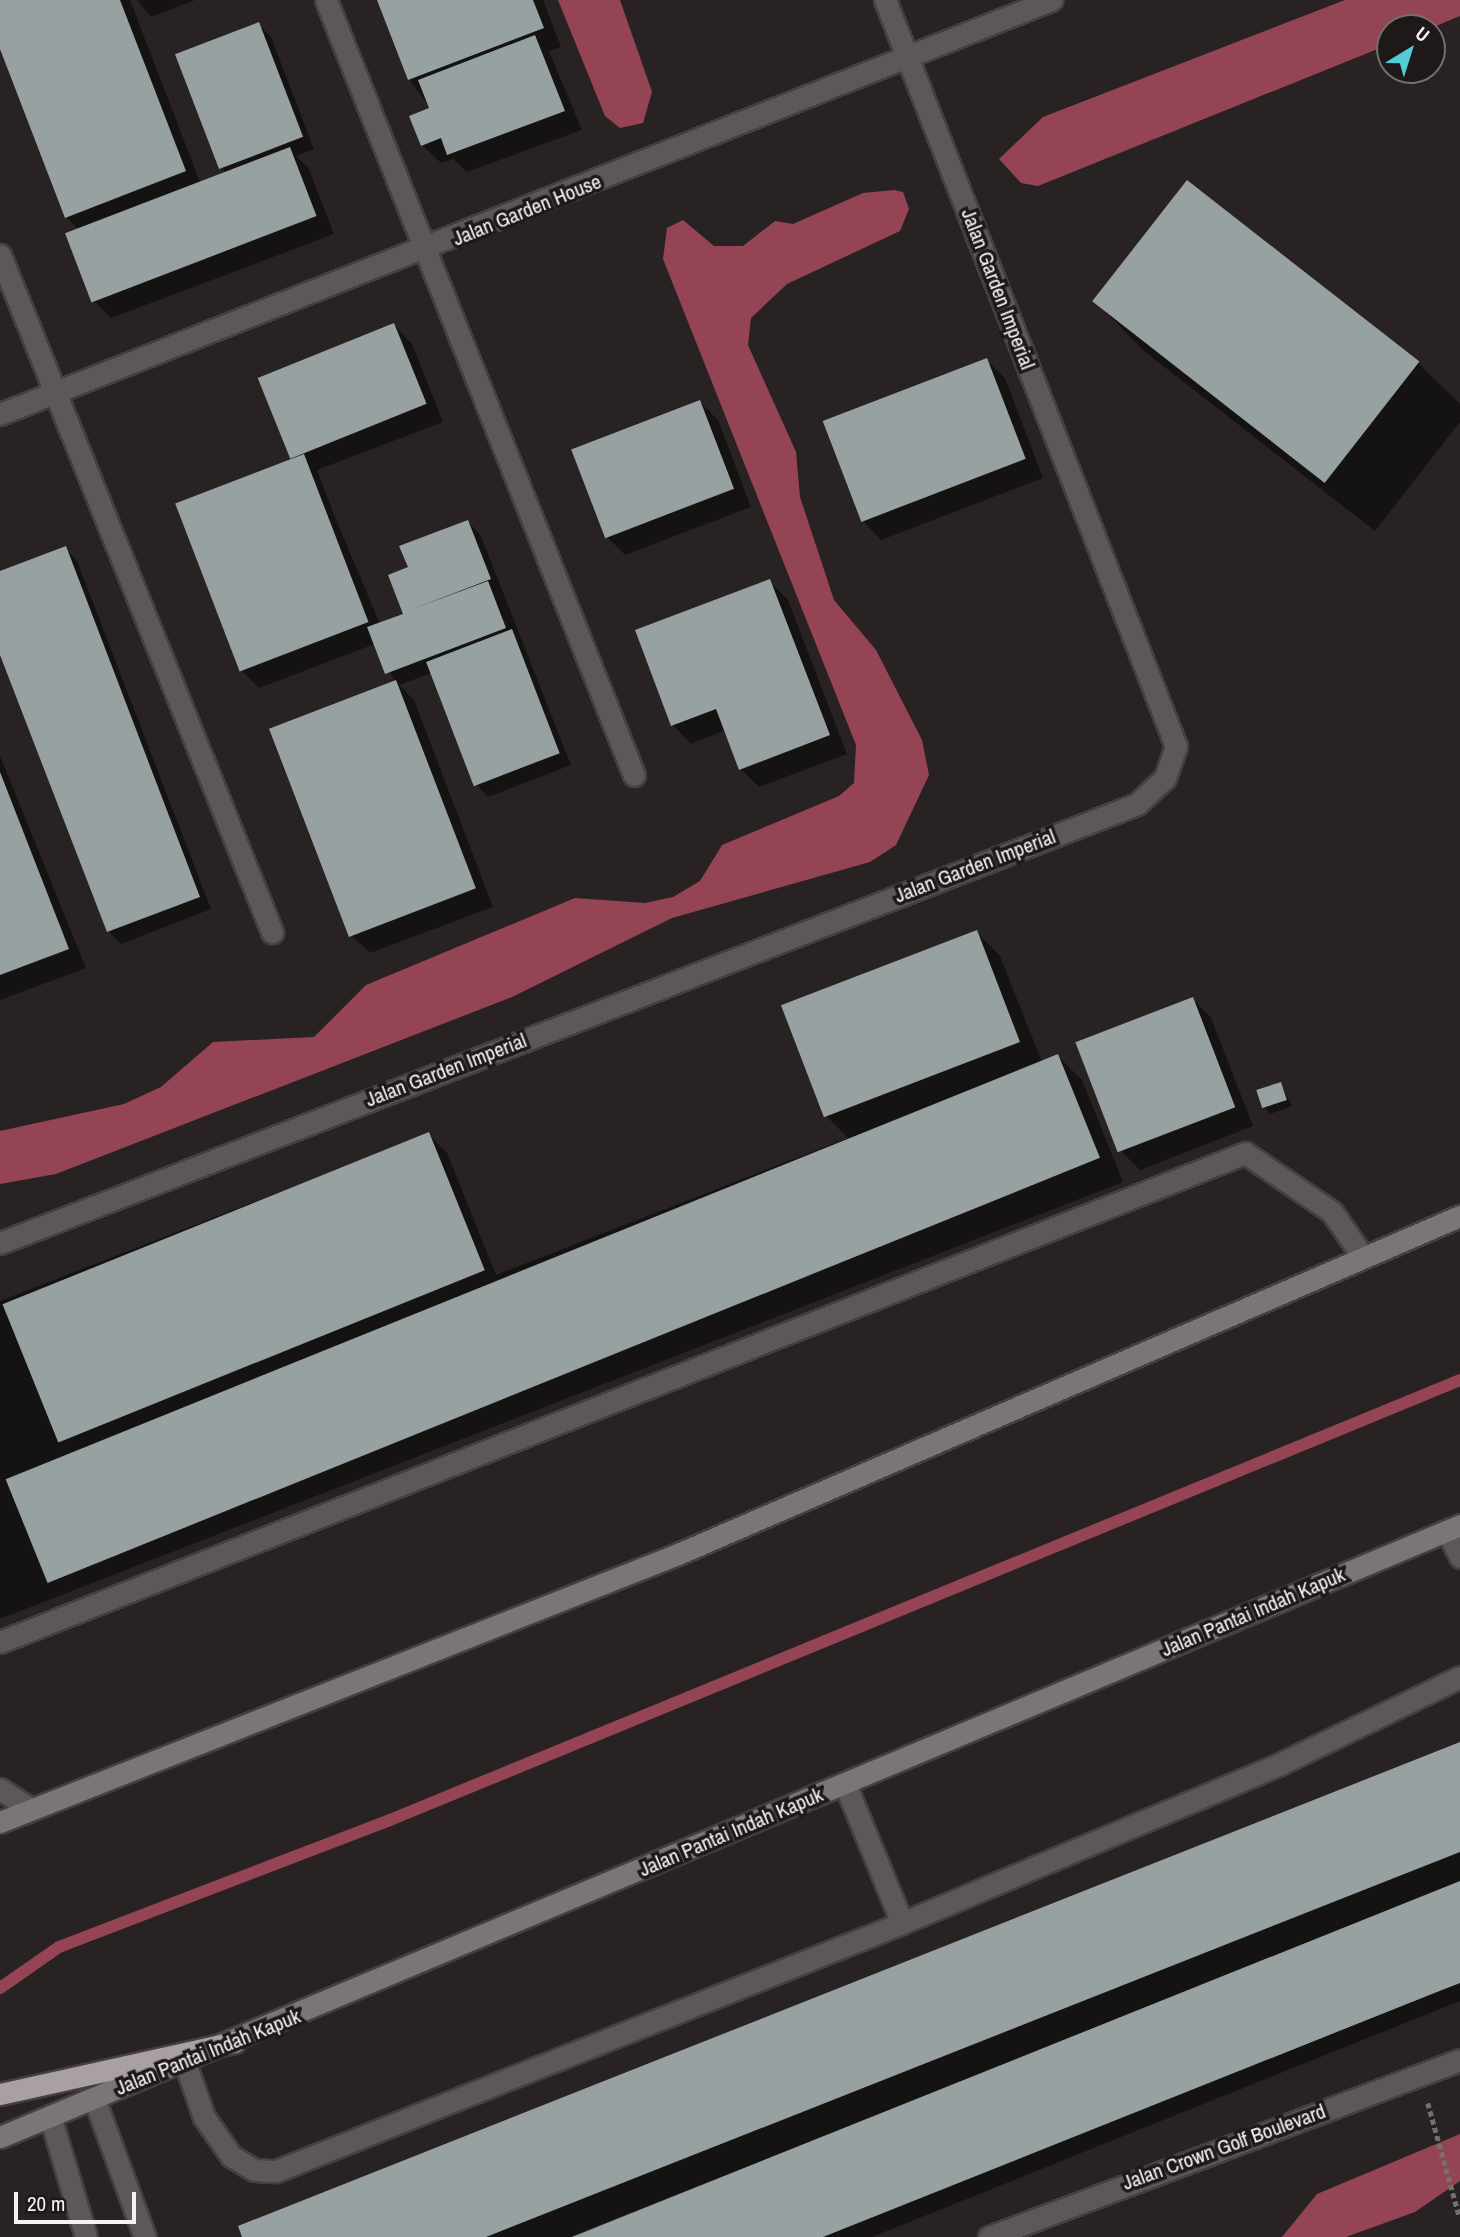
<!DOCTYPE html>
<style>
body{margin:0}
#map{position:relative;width:1460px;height:2237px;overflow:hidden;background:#292223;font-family:"Archivo Narrow",sans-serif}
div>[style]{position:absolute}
.water>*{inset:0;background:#954456}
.shadow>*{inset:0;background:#0007}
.stream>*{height:12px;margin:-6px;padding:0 6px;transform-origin:6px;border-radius:6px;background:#954456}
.building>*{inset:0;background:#98a1a2;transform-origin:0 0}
.path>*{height:4.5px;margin-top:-2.25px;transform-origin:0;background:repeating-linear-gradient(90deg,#756f70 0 5px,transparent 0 8.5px)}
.roads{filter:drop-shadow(2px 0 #463f40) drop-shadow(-2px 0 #463f40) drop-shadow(0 2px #463f40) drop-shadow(0 -2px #463f40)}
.lane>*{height:21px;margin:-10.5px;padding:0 10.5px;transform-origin:10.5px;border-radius:10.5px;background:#5c5858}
.street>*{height:21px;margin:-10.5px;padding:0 10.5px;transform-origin:10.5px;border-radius:10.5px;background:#5c5858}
.secondary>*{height:21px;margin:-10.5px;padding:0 10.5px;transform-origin:10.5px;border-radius:10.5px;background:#7b7576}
.highway>*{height:21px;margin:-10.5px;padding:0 10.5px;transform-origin:10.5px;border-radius:10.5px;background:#a9a0a1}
span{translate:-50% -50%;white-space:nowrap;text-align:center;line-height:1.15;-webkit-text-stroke:7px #1f1819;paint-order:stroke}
.street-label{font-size:21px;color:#f6f1f2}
.north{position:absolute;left:1376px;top:14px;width:70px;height:70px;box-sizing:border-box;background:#1f1819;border:2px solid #756f70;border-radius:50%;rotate:38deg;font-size:19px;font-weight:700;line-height:28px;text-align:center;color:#f6f1f2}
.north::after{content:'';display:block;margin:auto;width:24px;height:32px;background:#52ccd5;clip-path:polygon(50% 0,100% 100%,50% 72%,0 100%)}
.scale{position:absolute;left:14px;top:2192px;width:122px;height:32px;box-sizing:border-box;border:4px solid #f6f1f2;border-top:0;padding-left:9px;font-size:21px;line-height:24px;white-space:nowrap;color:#f6f1f2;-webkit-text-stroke:5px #1f1819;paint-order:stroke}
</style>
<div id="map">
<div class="water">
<i style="clip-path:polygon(558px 0,620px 0,652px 92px,643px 123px,620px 128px,605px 116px)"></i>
<i style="clip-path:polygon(1345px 0,1460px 0,1460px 16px,1431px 28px,1390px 28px,1390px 44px,1038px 186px,1021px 183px,999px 159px,1043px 117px)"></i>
<i style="clip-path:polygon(894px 190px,903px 192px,909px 209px,900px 231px,787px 284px,751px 318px,748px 345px,796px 452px,800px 497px,834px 600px,876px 650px,922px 740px,929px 775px,896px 845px,870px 862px,672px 918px,512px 997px,56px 1174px,0 1184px,0 1131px,124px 1104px,161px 1087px,213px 1042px,314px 1037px,366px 985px,575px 898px,645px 903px,673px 897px,700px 881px,722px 845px,839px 796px,854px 783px,856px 745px,663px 259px,667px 228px,683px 220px,714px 246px,743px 246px,775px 221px,793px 224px,863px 193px)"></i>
<i style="clip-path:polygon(1460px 2134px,1460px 2181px,1415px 2212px,1346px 2237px,1282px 2237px,1317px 2194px)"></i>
</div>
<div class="shadow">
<i style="clip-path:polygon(0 0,130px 0,200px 182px,226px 173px,221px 167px,258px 24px,271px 37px,314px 149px,296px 156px,308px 167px,334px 234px,111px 318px,93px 300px,78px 229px,66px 217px,0 45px)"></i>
<i style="clip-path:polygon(137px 0,195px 0,151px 17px)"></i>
<i style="clip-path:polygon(379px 0,543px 0,561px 47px,549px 51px,582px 130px,467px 172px,453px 159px,441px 163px,422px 145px,431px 109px,409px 79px)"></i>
<i style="clip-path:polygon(1095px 301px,1418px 363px,1460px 404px,1460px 422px,1375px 531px,1144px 351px)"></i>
<i style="clip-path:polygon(394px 325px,412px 344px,443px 422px,317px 470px,335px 517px,380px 624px,405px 615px,410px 568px,468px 522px,480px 534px,571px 765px,488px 797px,476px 784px,432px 673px,399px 685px,414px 700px,493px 907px,370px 953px,351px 935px,395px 682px,375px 644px,259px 688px,241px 670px,294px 460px,289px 455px)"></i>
<i style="clip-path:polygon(986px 360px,1005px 378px,1043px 478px,881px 540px,863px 521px)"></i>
<i style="clip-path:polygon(700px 402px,718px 420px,751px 507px,625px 555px,607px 537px,574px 450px)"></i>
<i style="clip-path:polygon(65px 548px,77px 561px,211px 909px,121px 944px,108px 931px,0 651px,0 573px)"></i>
<i style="clip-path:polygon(769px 581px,788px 600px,847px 754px,759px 787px,741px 769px,726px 730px,691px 744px,673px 725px)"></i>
<i style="clip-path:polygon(0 756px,86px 968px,0 1000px)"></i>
<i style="clip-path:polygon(976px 932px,1000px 956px,1042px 1062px,1058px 1056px,1082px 1080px,1123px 1182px,0 1619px,0 1301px,428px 1134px,447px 1153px,496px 1275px,848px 1138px,827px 1117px)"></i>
<i style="clip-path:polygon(1193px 999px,1211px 1018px,1253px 1126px,1140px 1170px,1122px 1152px)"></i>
<i style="clip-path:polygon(1281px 1084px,1292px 1106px,1270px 1114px,1265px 1108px)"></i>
<i style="clip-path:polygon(1460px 1744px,1460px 2001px,872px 2237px,580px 2237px,730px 2173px,569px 2237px,244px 2237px)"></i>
</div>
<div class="stream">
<i style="left:0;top:1988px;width:72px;rotate:-34.8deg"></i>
<i style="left:59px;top:1947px;width:355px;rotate:-21deg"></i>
<i style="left:390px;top:1820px;width:1157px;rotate:-22.35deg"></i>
</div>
<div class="building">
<i style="clip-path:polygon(0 0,120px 0,186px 171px,65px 218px,0 49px)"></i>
<i style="clip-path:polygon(377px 0,533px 0,544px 28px,408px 80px)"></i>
<i style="left:259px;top:22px;width:123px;height:90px;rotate:69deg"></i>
<i style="clip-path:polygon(535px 35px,565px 111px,447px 155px,441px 138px,421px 146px,409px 116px,429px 108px,418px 80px)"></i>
<i style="left:290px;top:147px;width:74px;height:241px;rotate:69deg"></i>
<i style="left:1187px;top:180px;width:295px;height:154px;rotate:38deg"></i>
<i style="left:394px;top:323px;width:87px;height:147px;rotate:68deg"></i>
<i style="left:987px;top:358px;width:108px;height:176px;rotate:69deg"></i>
<i style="left:700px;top:400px;width:95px;height:138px;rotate:69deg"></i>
<i style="left:304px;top:454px;width:180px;height:138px;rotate:69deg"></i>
<i style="clip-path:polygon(468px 520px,491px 579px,410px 610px,488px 581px,506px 628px,385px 674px,367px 627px,403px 614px,388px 575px,408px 567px,399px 546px)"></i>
<i style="clip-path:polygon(66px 546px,200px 897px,107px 932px,0 655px,0 571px)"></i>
<i style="clip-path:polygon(770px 579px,830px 735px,739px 770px,716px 709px,671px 726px,635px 630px)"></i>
<i style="left:512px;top:629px;width:133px;height:92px;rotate:69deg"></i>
<i style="left:396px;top:680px;width:223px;height:136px;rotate:69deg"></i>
<i style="clip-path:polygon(0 772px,69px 949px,0 975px)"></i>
<i style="left:977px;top:930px;width:120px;height:210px;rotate:69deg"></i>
<i style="left:1193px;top:997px;width:118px;height:126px;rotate:69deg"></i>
<i style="left:1058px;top:1054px;width:112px;height:1135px;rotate:68deg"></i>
<i style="left:1281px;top:1082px;width:19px;height:26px;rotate:72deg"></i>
<i style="left:429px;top:1132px;width:149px;height:460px;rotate:68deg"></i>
<i style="clip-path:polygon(1460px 1742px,1460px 1852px,486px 2237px,242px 2237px,238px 2226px)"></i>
<i style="clip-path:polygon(1460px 1881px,1460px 1983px,1437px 1992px,823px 2237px,572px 2237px)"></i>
</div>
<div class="path">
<i style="left:1428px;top:2103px;width:119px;rotate:74.5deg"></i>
</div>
<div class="roads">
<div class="lane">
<i style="left:1447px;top:1531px;width:29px;rotate:63deg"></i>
<i style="left:0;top:1642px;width:1338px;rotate:-21.44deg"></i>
<i style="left:1245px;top:1153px;width:105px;rotate:34.1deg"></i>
<i style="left:1332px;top:1212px;width:55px;rotate:55.4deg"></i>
<i style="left:845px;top:1784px;width:150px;rotate:67.7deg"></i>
<i style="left:0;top:1789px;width:37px;rotate:33deg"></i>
<i style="left:185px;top:2063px;width:57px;rotate:70.6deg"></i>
<i style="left:204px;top:2117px;width:47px;rotate:55.3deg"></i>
<i style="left:231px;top:2156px;width:27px;rotate:31deg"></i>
<i style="left:254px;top:2170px;width:22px;rotate:3deg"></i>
<i style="left:276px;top:2171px;width:673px;rotate:-21.61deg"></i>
<i style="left:902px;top:1923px;width:410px;rotate:-22.8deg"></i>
<i style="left:1280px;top:1764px;width:200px;rotate:-25.8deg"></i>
</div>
<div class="street">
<i style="left:326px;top:0;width:834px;rotate:68.33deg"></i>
<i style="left:0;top:255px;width:730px;rotate:68.11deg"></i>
<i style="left:0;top:414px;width:1130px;rotate:-21.5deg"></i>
<i style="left:0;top:1243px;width:1219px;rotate:-21.11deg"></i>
<i style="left:1137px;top:804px;width:38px;rotate:-43deg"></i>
<i style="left:1165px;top:778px;width:34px;rotate:-71deg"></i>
<i style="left:1176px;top:746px;width:801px;rotate:-111.31deg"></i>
<i style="left:94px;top:2098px;width:148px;rotate:69.9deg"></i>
<i style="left:50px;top:2116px;width:126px;rotate:73.4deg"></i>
<i style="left:989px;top:2237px;width:503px;rotate:-20.6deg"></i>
</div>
<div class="secondary">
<i style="left:0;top:1822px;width:729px;rotate:-21.57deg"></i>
<i style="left:678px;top:1554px;width:852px;rotate:-23.38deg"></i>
<i style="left:0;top:2137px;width:1583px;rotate:-22.74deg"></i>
</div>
<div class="highway">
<i style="left:0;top:2094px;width:240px;rotate:-12.5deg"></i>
</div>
</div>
<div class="street-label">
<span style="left:527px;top:210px;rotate:-22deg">Jalan Garden House</span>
<span style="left:998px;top:289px;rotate:69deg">Jalan Garden Imperial</span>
<span style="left:975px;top:866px;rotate:-21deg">Jalan Garden Imperial</span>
<span style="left:446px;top:1070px;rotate:-21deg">Jalan Garden Imperial</span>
<span style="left:1253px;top:1612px;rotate:-23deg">Jalan Pantai Indah Kapuk</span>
<span style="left:731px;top:1832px;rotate:-23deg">Jalan Pantai Indah Kapuk</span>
<span style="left:208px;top:2052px;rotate:-22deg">Jalan Pantai Indah Kapuk</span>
<span style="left:1224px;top:2147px;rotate:-20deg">Jalan Crown Golf Boulevard</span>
</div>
<div class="north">U</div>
<div class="scale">20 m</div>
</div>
